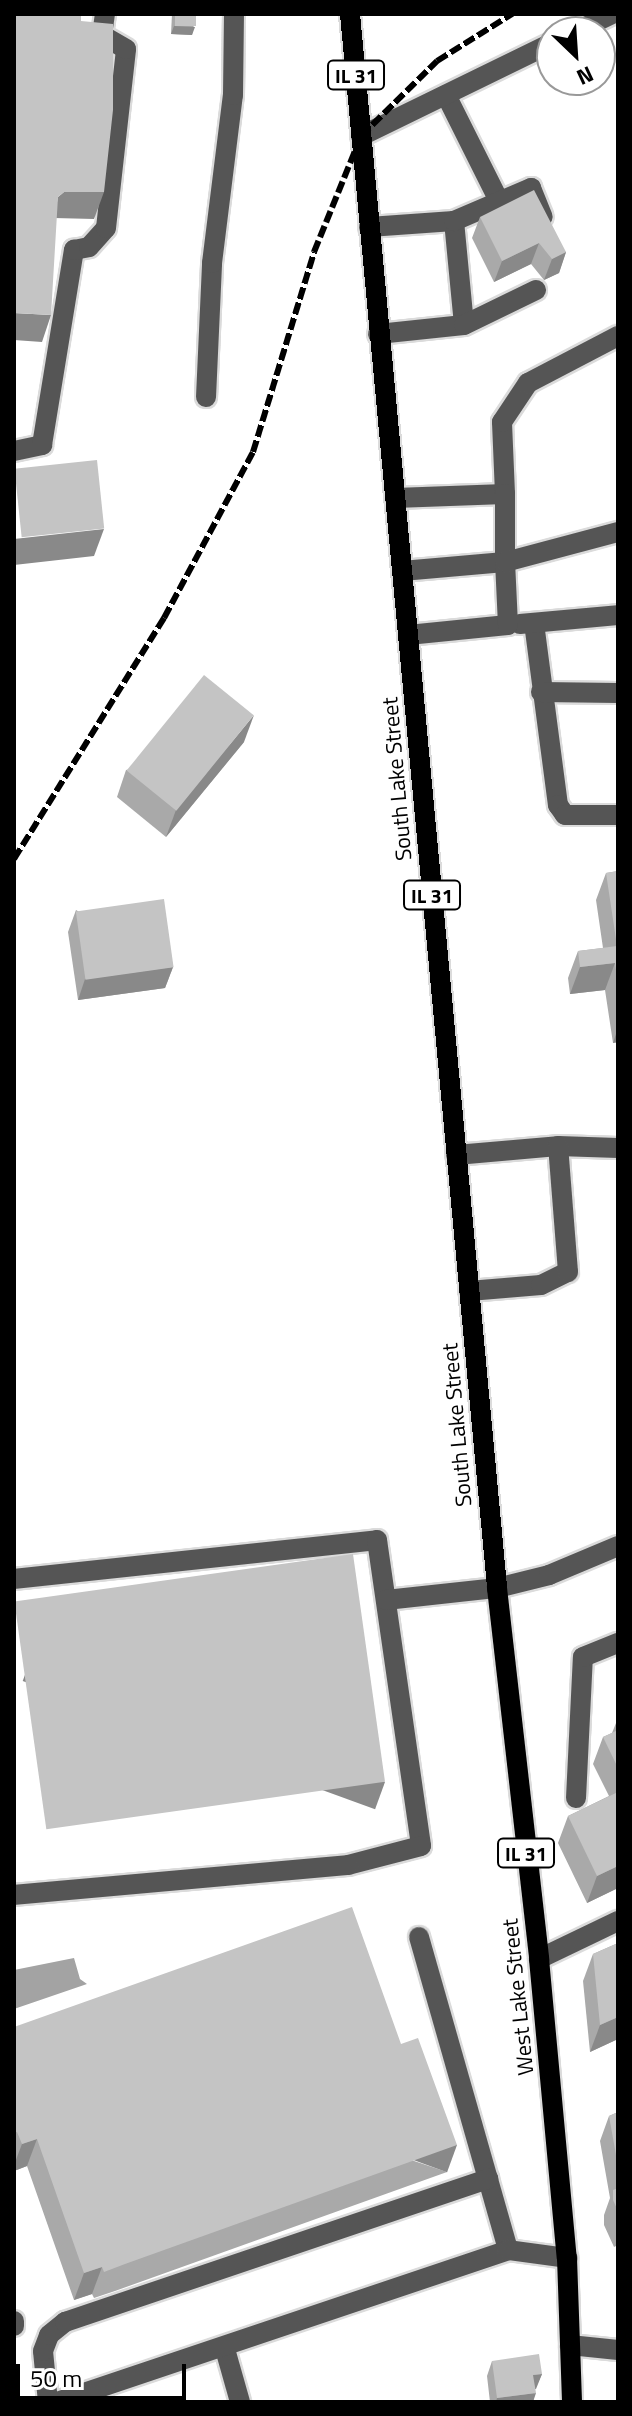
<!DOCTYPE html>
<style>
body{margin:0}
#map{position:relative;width:632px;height:2416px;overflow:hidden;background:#fff;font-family:"Titillium Web",sans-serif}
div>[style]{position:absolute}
.water>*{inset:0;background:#a3a3a3}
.roads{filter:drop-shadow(2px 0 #dbdbdb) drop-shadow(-2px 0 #dbdbdb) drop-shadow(0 2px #dbdbdb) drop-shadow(0 -2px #dbdbdb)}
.minor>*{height:20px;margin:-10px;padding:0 10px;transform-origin:10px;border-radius:10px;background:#555}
.major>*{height:20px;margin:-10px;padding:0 10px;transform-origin:10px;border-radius:10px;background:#000}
.rail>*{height:6px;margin-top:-3px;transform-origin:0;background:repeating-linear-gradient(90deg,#000 0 12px,transparent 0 16px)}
.wall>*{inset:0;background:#a9a9a9}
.shaded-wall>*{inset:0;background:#898989;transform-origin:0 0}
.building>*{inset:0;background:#c4c4c4;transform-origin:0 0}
span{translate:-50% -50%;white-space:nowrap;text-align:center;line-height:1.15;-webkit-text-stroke:7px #fff;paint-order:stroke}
.shield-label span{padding:2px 6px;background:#fff;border:2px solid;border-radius:6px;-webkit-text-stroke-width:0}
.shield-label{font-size:20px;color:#000;font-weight:700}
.street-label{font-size:22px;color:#000}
.frame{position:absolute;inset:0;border:16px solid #000;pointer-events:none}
.north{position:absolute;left:536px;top:16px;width:80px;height:80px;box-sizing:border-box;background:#fff;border:2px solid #999;border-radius:50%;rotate:155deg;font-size:22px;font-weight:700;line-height:32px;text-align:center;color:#000}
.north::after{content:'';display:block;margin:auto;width:28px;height:36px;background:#000;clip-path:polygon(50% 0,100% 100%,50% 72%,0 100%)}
.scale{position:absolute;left:16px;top:2364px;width:170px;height:36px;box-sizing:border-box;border:4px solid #000;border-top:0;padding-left:10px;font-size:24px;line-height:28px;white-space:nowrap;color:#000;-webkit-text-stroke:6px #fff;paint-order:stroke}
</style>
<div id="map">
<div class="water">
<i style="clip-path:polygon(74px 1958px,80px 1979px,87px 1984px,14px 2009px,14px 1970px)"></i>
</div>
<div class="roads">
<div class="minor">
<i style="left:575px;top:32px;width:41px;rotate:-25.9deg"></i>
<i style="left:446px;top:95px;width:119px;rotate:63.4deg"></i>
<i style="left:361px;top:136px;width:212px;rotate:-26deg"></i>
<i style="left:454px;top:221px;width:104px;rotate:84.5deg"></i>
<i style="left:369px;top:227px;width:85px;rotate:-4deg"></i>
<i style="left:454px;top:221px;width:84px;rotate:-23.2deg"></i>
<i style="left:531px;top:188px;width:31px;rotate:68deg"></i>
<i style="left:378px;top:334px;width:86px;rotate:-6deg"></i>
<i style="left:464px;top:325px;width:80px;rotate:-25.9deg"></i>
<i style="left:206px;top:397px;width:134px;rotate:-87.4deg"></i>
<i style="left:212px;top:263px;width:169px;rotate:-82.9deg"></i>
<i style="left:233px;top:95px;width:81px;rotate:-89.3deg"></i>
<i style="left:14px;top:451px;width:29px;rotate:-12deg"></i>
<i style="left:42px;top:445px;width:198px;rotate:-80.7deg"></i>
<i style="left:74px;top:250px;width:15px;rotate:-11deg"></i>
<i style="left:89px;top:247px;width:25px;rotate:-48deg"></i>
<i style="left:106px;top:228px;width:180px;rotate:-83.6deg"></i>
<i style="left:126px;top:49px;width:28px;rotate:-150deg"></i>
<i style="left:102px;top:35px;width:21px;rotate:-82deg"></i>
<i style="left:395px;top:498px;width:110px;rotate:-2.1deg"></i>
<i style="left:505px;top:494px;width:72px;rotate:-92.4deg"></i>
<i style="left:502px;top:422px;width:47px;rotate:-56.3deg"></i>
<i style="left:528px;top:383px;width:102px;rotate:-27.6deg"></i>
<i style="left:402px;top:571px;width:103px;rotate:-5deg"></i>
<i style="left:505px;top:562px;width:68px;rotate:-90deg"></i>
<i style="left:534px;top:623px;width:184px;rotate:82.5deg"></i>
<i style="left:558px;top:805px;width:12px;rotate:55deg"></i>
<i style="left:565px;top:815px;width:53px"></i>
<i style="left:520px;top:624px;width:98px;rotate:-5.2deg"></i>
<i style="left:408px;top:635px;width:100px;rotate:-5.7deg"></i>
<i style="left:508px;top:625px;width:63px;rotate:-92.7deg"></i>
<i style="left:505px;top:562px;width:117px;rotate:-14.9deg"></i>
<i style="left:541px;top:692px;width:77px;rotate:0.7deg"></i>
<i style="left:456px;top:1155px;width:102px;rotate:-5deg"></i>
<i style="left:558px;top:1146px;width:60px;rotate:1.9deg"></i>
<i style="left:469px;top:1291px;width:72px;rotate:-4.8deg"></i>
<i style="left:541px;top:1285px;width:30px;rotate:-26deg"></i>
<i style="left:568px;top:1272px;width:126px;rotate:-94.5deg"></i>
<i style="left:14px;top:1579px;width:365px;rotate:-6.1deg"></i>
<i style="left:377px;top:1540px;width:309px;rotate:81.8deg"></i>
<i style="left:421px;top:1846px;width:75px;rotate:165.4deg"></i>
<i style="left:348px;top:1865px;width:335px;rotate:174.9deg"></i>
<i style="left:386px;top:1600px;width:112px;rotate:-6.2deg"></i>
<i style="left:497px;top:1588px;width:54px;rotate:-14deg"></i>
<i style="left:549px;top:1575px;width:75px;rotate:-22.8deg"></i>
<i style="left:576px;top:1798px;width:141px;rotate:-87.2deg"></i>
<i style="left:583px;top:1657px;width:38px;rotate:-22deg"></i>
<i style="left:419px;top:1937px;width:325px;rotate:74.1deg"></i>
<i style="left:539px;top:1959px;width:88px;rotate:-25.7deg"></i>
<i style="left:14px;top:2321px;width:5px;rotate:90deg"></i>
<i style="left:570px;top:2345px;width:48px;rotate:5.9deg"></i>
<i style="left:225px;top:2349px;width:55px;rotate:74.2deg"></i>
<i style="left:48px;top:2402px;width:51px;rotate:-95.6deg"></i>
<i style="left:43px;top:2351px;width:17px;rotate:-69deg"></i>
<i style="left:49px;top:2335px;width:21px;rotate:-39deg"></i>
<i style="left:65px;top:2322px;width:447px;rotate:-18.7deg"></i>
<i style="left:57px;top:2402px;width:476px;rotate:-18.6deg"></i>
<i style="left:508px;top:2250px;width:60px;rotate:7.7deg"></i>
</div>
<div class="major">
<i style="left:350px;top:14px;width:1581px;rotate:84.66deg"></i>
<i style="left:497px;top:1588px;width:373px;rotate:83.5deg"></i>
<i style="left:539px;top:1959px;width:300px;rotate:84.7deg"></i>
<i style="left:567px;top:2258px;width:144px;rotate:88deg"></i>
</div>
</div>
<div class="rail">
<i style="left:14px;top:859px;width:284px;rotate:-58.1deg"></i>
<i style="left:164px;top:618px;width:188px;rotate:-61.8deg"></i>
<i style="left:253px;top:452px;width:209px;rotate:-73deg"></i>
<i style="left:314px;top:252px;width:125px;rotate:-67.9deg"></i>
<i style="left:361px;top:136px;width:107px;rotate:-44.6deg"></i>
<i style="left:437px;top:61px;width:89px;rotate:-32.1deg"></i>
</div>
<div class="wall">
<i style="clip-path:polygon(172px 14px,196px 14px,192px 35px,171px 34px)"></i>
<i style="clip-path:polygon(480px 217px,566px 252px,559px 273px,544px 280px,531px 264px,494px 282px,472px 238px)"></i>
<i style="clip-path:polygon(244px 742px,166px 837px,117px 797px,126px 770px)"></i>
<i style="clip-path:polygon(618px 871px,618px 1042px,613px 1043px,605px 990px,570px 994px,568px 978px,578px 951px,603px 948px,596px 900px,606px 873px)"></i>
<i style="clip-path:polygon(76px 910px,173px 967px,165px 988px,78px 1000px,68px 932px)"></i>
<i style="clip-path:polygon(618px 1718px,618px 1888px,587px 1903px,558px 1843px,568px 1816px,609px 1796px,593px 1764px,603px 1737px,612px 1733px)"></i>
<i style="clip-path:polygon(618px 1943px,618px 2039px,590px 2052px,583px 1981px,593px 1954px)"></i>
<i style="clip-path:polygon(14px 2027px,447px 2172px,115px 2291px,94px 2298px,92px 2294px,74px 2300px,27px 2166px,14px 2171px)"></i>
<i style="clip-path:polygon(618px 2112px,618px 2245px,614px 2247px,604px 2225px,604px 2215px,610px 2198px,600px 2141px,609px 2116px)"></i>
<i style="clip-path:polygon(492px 2361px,542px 2374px,535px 2389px,533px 2402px,490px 2402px,487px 2376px)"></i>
</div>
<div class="shaded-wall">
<i style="clip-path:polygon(174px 26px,195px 27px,192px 35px,171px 34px)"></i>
<i style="clip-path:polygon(64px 192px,104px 192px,94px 219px,54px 218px,58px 197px)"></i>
<i style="clip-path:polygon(539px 243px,531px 264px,494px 282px,502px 261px)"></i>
<i style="clip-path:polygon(566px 252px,559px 273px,544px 280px,552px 259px)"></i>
<i style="clip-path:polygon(14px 313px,51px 315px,42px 342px,14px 340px)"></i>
<i style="clip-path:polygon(104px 529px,94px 556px,14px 565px,14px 539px)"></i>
<i style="clip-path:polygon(254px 715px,244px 742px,166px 837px,176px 810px)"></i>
<i style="clip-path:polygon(615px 963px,605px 990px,570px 994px,580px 967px)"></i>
<i style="clip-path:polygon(173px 967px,165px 988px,78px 1000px,85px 979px)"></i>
<i style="clip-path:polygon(618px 1028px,618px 1042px,613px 1043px)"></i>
<i style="left:385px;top:1782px;width:29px;height:375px;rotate:110deg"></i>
<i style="clip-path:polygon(618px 1866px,618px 1888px,587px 1903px,597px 1876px)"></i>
<i style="clip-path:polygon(618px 2017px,618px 2039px,590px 2052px,600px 2025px)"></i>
<i style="clip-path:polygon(37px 2139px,27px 2166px,14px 2171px,14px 2165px,22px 2144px)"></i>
<i style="left:457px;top:2145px;width:29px;height:375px;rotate:110deg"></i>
<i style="clip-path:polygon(102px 2267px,92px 2294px,74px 2300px,84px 2273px)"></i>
<i style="clip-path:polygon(542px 2374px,536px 2389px,528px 2390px,533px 2375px)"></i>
<i style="clip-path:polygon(536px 2393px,533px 2402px,496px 2402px,497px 2398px)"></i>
</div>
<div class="building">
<i style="clip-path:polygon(14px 14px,81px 14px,81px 21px,113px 24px,113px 110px,104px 192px,64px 192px,58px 197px,51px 315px,14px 313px)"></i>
<i style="left:175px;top:14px;width:21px;height:12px"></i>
<i style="clip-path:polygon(534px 190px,566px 252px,552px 259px,539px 243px,502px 261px,480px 217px)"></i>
<i style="left:97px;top:460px;width:69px;height:83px;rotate:84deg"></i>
<i style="left:204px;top:675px;width:64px;height:123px;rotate:39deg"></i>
<i style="clip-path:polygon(618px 871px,618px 984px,615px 963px,580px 967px,578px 951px,617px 946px,606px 873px)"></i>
<i style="left:164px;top:899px;width:69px;height:89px;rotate:82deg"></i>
<i style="left:353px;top:1554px;width:230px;height:342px;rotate:82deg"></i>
<i style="clip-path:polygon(618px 1730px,618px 1768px,603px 1737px)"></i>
<i style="clip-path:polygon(618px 1792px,618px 1866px,597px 1876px,568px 1816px)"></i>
<i style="clip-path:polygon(352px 1907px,401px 2044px,418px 2038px,457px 2145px,125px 2264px,104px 2272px,102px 2267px,84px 2273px,37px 2139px,22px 2144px,17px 2132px,14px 2133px,14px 2027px)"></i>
<i style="clip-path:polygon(618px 1943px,618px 2017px,600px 2025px,593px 1954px)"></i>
<i style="clip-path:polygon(618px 2112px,618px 2166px,609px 2116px)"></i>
<i style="clip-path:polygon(618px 2188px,618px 2211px,613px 2200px,613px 2190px)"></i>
<i style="clip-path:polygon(539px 2354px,542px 2374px,533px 2375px,536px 2393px,497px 2398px,492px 2361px)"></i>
</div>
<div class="shield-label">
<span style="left:356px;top:75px">IL 31</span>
<span style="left:432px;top:895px">IL 31</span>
<span style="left:526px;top:1853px">IL 31</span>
</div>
<div class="street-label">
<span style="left:397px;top:779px;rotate:-95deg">South Lake Street</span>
<span style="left:457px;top:1425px;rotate:-95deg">South Lake Street</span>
<span style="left:518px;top:1997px;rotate:-96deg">West Lake Street</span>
</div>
<div class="frame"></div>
<div class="north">N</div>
<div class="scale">50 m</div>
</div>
